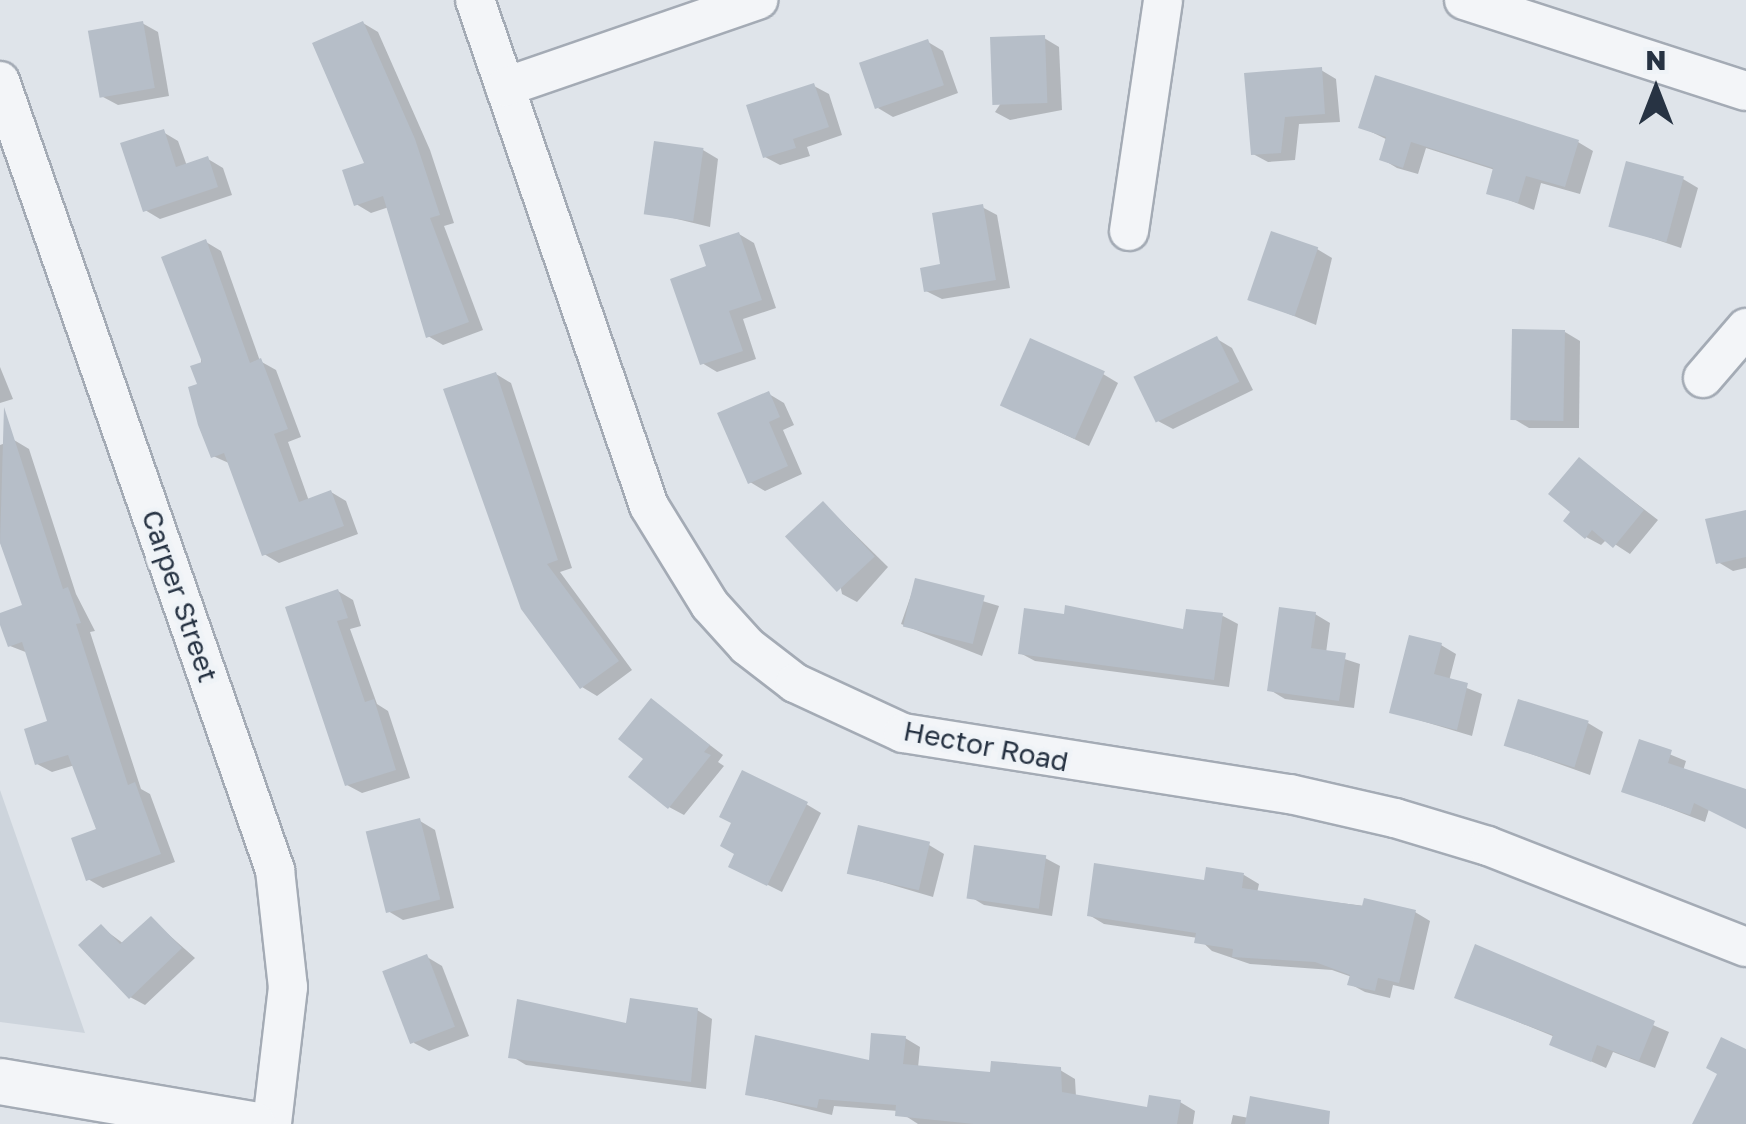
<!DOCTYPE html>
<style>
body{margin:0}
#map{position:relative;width:1746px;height:1124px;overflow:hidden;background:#dfe4ea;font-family:"Golos Text",sans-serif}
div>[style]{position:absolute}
.built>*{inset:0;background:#cdd4dc}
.shadow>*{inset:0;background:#0003}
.building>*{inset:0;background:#b6bec8;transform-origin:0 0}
.roads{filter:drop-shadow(2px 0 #a4abb5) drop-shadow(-2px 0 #a4abb5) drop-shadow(0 2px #a4abb5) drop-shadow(0 -2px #a4abb5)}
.minor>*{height:38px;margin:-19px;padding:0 19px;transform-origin:19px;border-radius:19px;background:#f3f5f8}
.tertiary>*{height:45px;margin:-22.5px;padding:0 22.5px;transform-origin:22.5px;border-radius:22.5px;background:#f3f5f8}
span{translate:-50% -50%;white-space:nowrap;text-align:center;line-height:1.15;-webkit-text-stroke:9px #eff3f7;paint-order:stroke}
.street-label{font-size:28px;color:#273343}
.north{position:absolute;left:1606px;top:40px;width:100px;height:100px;-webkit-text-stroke:8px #eff3f7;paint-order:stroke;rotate:0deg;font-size:28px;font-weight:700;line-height:40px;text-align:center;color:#273343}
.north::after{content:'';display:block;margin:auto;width:35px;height:45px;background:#273343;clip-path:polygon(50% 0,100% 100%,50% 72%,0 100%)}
</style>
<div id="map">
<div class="built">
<i style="clip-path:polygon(0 790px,85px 1033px,0 1022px)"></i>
</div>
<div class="shadow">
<i style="clip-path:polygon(142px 23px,158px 32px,169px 96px,118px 105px,103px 97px)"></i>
<i style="clip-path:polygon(363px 23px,378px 32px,430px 150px,454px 223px,444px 226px,483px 330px,443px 345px,428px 336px,389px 207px,371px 213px,356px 204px,368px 164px)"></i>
<i style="clip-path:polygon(1044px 38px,1059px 47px,1062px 110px,1010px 120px,995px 112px)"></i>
<i style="clip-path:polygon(928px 42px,943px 51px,958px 93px,893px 117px,878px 108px)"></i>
<i style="clip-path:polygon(1321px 70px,1336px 79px,1340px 122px,1299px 124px,1295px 160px,1268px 162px,1253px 154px)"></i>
<i style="clip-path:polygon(814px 86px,829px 94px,842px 135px,807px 147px,810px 156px,780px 165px,765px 157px)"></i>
<i style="clip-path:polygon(1361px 127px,1578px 142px,1593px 151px,1580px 194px,1541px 183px,1534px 210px,1488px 192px,1495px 170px,1426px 148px,1418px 174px,1397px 168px,1382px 159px,1388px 140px)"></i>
<i style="clip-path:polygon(163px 132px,178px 141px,187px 166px,208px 159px,223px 168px,232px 195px,160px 219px,145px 210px)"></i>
<i style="clip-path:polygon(703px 150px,718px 159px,710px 227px,648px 212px)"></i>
<i style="clip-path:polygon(1683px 179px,1698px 188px,1681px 248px,1610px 224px)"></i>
<i style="clip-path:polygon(982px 207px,997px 215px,1010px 288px,942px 299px,926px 291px)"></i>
<i style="clip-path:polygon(739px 234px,754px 243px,776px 308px,743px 319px,756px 359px,717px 372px,702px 363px,709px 268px)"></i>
<i style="clip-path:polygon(206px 242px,221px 251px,260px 361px,276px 370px,301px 437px,288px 442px,309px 501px,331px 492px,346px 501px,358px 534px,279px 563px,264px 554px,231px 464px,213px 456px,200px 385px)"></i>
<i style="clip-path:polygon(1317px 249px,1332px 258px,1316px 325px,1250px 298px)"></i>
<i style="clip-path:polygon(1565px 332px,1580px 341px,1579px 428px,1529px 428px,1514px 419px)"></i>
<i style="clip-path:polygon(1217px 339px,1232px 348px,1253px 390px,1173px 429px,1158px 421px)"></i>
<i style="clip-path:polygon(0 367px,13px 399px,0 403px)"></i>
<i style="clip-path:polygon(496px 374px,511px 383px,572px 568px,560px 572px,632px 670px,597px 696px,582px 687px,523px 608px)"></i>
<i style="clip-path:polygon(1103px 374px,1118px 383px,1089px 446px,1017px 412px)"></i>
<i style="clip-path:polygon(769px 394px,784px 403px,794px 425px,783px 430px,802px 474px,765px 491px,750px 482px)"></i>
<i style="clip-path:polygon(14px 440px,29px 449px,76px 594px,95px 631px,90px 632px,141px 789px,150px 794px,175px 862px,103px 888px,88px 879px,99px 831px,75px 765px,52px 772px,37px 764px,50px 723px,28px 653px,10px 646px,0 617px,25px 607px,0 542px,0 445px)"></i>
<i style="clip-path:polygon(1580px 460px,1658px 520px,1630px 554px,1607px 539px,1601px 545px,1586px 537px,1574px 511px)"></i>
<i style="clip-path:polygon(824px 504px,888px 567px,857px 602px,842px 594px)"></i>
<i style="clip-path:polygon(1746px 513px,1746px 568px,1733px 571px,1718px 562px)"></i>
<i style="clip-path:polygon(916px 581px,999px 606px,982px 656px,901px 624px)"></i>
<i style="clip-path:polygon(338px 591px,353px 600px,361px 626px,350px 629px,377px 704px,388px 711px,410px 778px,362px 793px,347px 785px,288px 609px)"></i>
<i style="clip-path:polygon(1315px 614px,1330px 623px,1326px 653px,1360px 664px,1354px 708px,1285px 699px,1270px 690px)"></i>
<i style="clip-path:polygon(1223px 616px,1238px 624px,1229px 687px,1035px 661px,1020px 653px,1186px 632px)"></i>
<i style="clip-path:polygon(1441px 645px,1456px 654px,1449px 681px,1482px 694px,1472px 736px,1392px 712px)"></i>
<i style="clip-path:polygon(652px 701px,723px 755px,718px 762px,724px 766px,684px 815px,669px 807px,646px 758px)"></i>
<i style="clip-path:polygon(1588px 723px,1603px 732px,1590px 775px,1506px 745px)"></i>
<i style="clip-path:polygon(1640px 742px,1686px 761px,1683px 771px,1746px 794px,1746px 827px,1709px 809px,1705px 822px,1624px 791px)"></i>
<i style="clip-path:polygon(806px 804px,821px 813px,782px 892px,746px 874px)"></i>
<i style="clip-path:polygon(420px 821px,435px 830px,454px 908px,403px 920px,388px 911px)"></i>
<i style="clip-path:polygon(929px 845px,944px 854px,933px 897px,848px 872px)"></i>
<i style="clip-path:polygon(1045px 858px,1060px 866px,1052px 916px,984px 905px,969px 896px)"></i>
<i style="clip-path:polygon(1244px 875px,1259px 884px,1257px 893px,1415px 912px,1430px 921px,1414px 990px,1393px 985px,1390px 998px,1365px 992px,1350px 984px,1352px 977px,1332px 970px,1250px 964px,1212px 951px,1198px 938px,1104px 924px,1089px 915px)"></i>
<i style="clip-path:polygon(151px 919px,195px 958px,145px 1005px,130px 997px,101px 927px,124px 944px)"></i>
<i style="clip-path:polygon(1476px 948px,1669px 1032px,1655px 1068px,1613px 1052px,1606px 1068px,1552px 1044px,1555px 1037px,1457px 997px)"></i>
<i style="clip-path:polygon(427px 957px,442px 966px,469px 1036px,429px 1051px,414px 1043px)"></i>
<i style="clip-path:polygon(697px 1010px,712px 1019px,706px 1089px,526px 1065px,511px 1056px)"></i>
<i style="clip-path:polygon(905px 1038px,920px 1047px,918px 1068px,992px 1075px,1060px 1070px,1075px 1079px,1076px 1097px,1149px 1109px,1180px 1102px,1195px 1111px,1193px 1124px,918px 1124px,898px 1111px,834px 1106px,832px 1115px,747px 1094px,871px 1063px)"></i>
<i style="clip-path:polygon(1233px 1115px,1249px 1118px,1321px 1124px,1231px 1124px)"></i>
</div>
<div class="building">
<i style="left:143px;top:21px;width:68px;height:56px;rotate:80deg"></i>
<i style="clip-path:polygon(363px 21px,415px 139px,440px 215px,430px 218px,469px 322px,426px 338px,383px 196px,354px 206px,342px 170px,364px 163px,312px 43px)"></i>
<i style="left:1045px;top:35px;width:68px;height:55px;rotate:88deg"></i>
<i style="left:928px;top:39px;width:49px;height:73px;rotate:71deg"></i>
<i style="clip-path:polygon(1322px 67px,1325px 114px,1285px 117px,1281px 153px,1251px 155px,1244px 73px)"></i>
<i style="clip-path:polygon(1375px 75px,1579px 140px,1565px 187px,1526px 176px,1518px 203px,1486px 194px,1493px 168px,1411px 142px,1403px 168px,1379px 160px,1386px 137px,1358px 128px)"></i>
<i style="clip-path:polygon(814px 83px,829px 127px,793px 139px,796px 148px,763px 158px,746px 105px)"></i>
<i style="clip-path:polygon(164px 129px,176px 167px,208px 156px,218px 187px,143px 212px,120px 143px)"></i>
<i style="left:654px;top:141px;width:50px;height:74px;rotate:8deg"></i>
<i style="left:1626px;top:161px;width:60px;height:68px;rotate:15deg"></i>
<i style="clip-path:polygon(983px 204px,996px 280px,924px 292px,920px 268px,940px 264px,932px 213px)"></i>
<i style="left:1271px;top:231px;width:50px;height:73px;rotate:19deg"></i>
<i style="clip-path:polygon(739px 232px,762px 300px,729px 311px,743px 351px,700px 365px,670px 279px,706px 266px,699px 245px)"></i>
<i style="clip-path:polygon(206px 239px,250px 363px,261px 358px,288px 429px,274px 434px,299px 502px,331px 490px,344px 526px,262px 556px,224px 453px,211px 458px,198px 425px,188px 387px,197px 384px,190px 366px,202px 362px,161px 257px)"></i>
<i style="left:1512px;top:329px;width:53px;height:91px;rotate:1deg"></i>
<i style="left:1217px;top:336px;width:51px;height:93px;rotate:64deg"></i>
<i style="left:1030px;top:338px;width:82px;height:74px;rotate:24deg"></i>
<i style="clip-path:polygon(496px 372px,558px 560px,547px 564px,619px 661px,580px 689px,521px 609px,443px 389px)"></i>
<i style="clip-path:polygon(769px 391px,780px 417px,769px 422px,788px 466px,748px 484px,717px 413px)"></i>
<i style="clip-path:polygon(4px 407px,63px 589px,68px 587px,81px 623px,76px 624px,128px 785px,135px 782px,161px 854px,86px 881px,71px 838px,96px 829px,68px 755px,35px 765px,24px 729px,47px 721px,22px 642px,8px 647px,0 625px,0 613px,22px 605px,0 543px)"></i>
<i style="clip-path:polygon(1579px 457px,1644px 510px,1613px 548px,1592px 530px,1585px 539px,1563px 521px,1570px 512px,1548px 494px)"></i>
<i style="left:823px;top:501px;width:76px;height:52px;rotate:47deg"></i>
<i style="clip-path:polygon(1746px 510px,1746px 557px,1716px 564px,1705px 519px)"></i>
<i style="left:915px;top:578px;width:72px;height:50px;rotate:14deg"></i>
<i style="clip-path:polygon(338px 589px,348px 618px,337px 621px,365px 702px,374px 699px,396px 770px,345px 786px,285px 607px)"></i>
<i style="clip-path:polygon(1065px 605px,1183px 629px,1186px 609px,1223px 613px,1214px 680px,1018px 654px,1024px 608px,1064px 614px)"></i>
<i style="clip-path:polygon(1279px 607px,1316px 612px,1311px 648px,1346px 653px,1339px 701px,1267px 691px)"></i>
<i style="clip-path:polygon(1409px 635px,1442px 643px,1434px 674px,1468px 683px,1457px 730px,1389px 713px)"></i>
<i style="clip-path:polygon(651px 698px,710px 745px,704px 752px,711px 755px,668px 809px,628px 777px,643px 759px,618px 739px)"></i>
<i style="left:1518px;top:699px;width:74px;height:49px;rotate:17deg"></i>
<i style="clip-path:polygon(1639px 739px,1672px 750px,1668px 763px,1746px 789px,1746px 829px,1694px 803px,1690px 815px,1621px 792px)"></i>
<i style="clip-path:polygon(742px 770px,808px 802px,767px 886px,728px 867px,734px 854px,720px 846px,731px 823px,719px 817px)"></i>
<i style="left:420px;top:818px;width:84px;height:56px;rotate:76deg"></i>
<i style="left:858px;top:825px;width:74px;height:50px;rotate:13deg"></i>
<i style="left:974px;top:845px;width:73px;height:54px;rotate:8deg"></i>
<i style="clip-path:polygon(1094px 863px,1204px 880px,1206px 867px,1244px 873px,1242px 888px,1362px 906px,1364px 898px,1416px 910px,1399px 983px,1378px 978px,1375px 991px,1347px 985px,1350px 975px,1315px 962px,1232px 957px,1233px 949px,1194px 943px,1196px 933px,1087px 916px)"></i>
<i style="clip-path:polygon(151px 916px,182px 948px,129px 999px,78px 945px,101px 924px,120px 944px)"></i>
<i style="clip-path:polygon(1475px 944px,1655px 1021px,1639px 1061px,1597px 1045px,1591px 1062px,1549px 1045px,1553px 1035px,1454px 998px)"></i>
<i style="left:427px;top:954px;width:78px;height:48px;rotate:69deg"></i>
<i style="clip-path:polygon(630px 998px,698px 1008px,691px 1082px,508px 1058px,517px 999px,626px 1023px)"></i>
<i style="clip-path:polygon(871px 1033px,906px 1036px,903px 1064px,990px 1072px,991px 1061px,1061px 1067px,1062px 1092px,1147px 1107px,1149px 1095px,1181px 1100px,1177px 1124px,974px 1124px,895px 1116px,896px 1105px,819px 1099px,817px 1108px,745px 1095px,755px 1035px,869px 1060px)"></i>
<i style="clip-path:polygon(1721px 1037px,1746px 1049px,1746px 1124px,1692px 1124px,1717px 1074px,1706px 1068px)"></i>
<i style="clip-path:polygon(1250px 1096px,1330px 1111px,1329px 1124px,1245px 1124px)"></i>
</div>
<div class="roads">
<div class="minor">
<i style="left:475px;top:0;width:535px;rotate:71.02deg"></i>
<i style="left:649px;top:506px;width:116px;rotate:58.4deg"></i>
<i style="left:710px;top:605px;width:55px;rotate:47.9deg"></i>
<i style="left:747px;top:646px;width:61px;rotate:37.6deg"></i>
<i style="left:795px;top:683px;width:119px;rotate:24.8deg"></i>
<i style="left:903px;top:733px;width:392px;rotate:9deg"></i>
<i style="left:1290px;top:794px;width:108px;rotate:12.9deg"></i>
<i style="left:1395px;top:818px;width:97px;rotate:16.8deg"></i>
<i style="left:1488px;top:846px;width:277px;rotate:21.4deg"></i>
<i style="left:1464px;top:0;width:296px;rotate:17.9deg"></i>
<i style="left:0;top:81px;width:836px;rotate:70.78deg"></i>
<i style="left:275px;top:870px;width:118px;rotate:83.7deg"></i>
<i style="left:288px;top:987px;width:138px;rotate:96.7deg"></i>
<i style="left:505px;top:87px;width:268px;rotate:-19deg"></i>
<i style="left:1129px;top:231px;width:233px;rotate:-81.6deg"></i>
<i style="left:1703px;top:378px;width:66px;rotate:-49.3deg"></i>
</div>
<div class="tertiary">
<i style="left:0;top:1081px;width:256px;rotate:9.7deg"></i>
</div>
</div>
<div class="street-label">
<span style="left:180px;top:596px;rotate:71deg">Carper Street</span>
<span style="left:986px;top:746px;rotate:11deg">Hector Road</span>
</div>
<div class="north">N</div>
</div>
